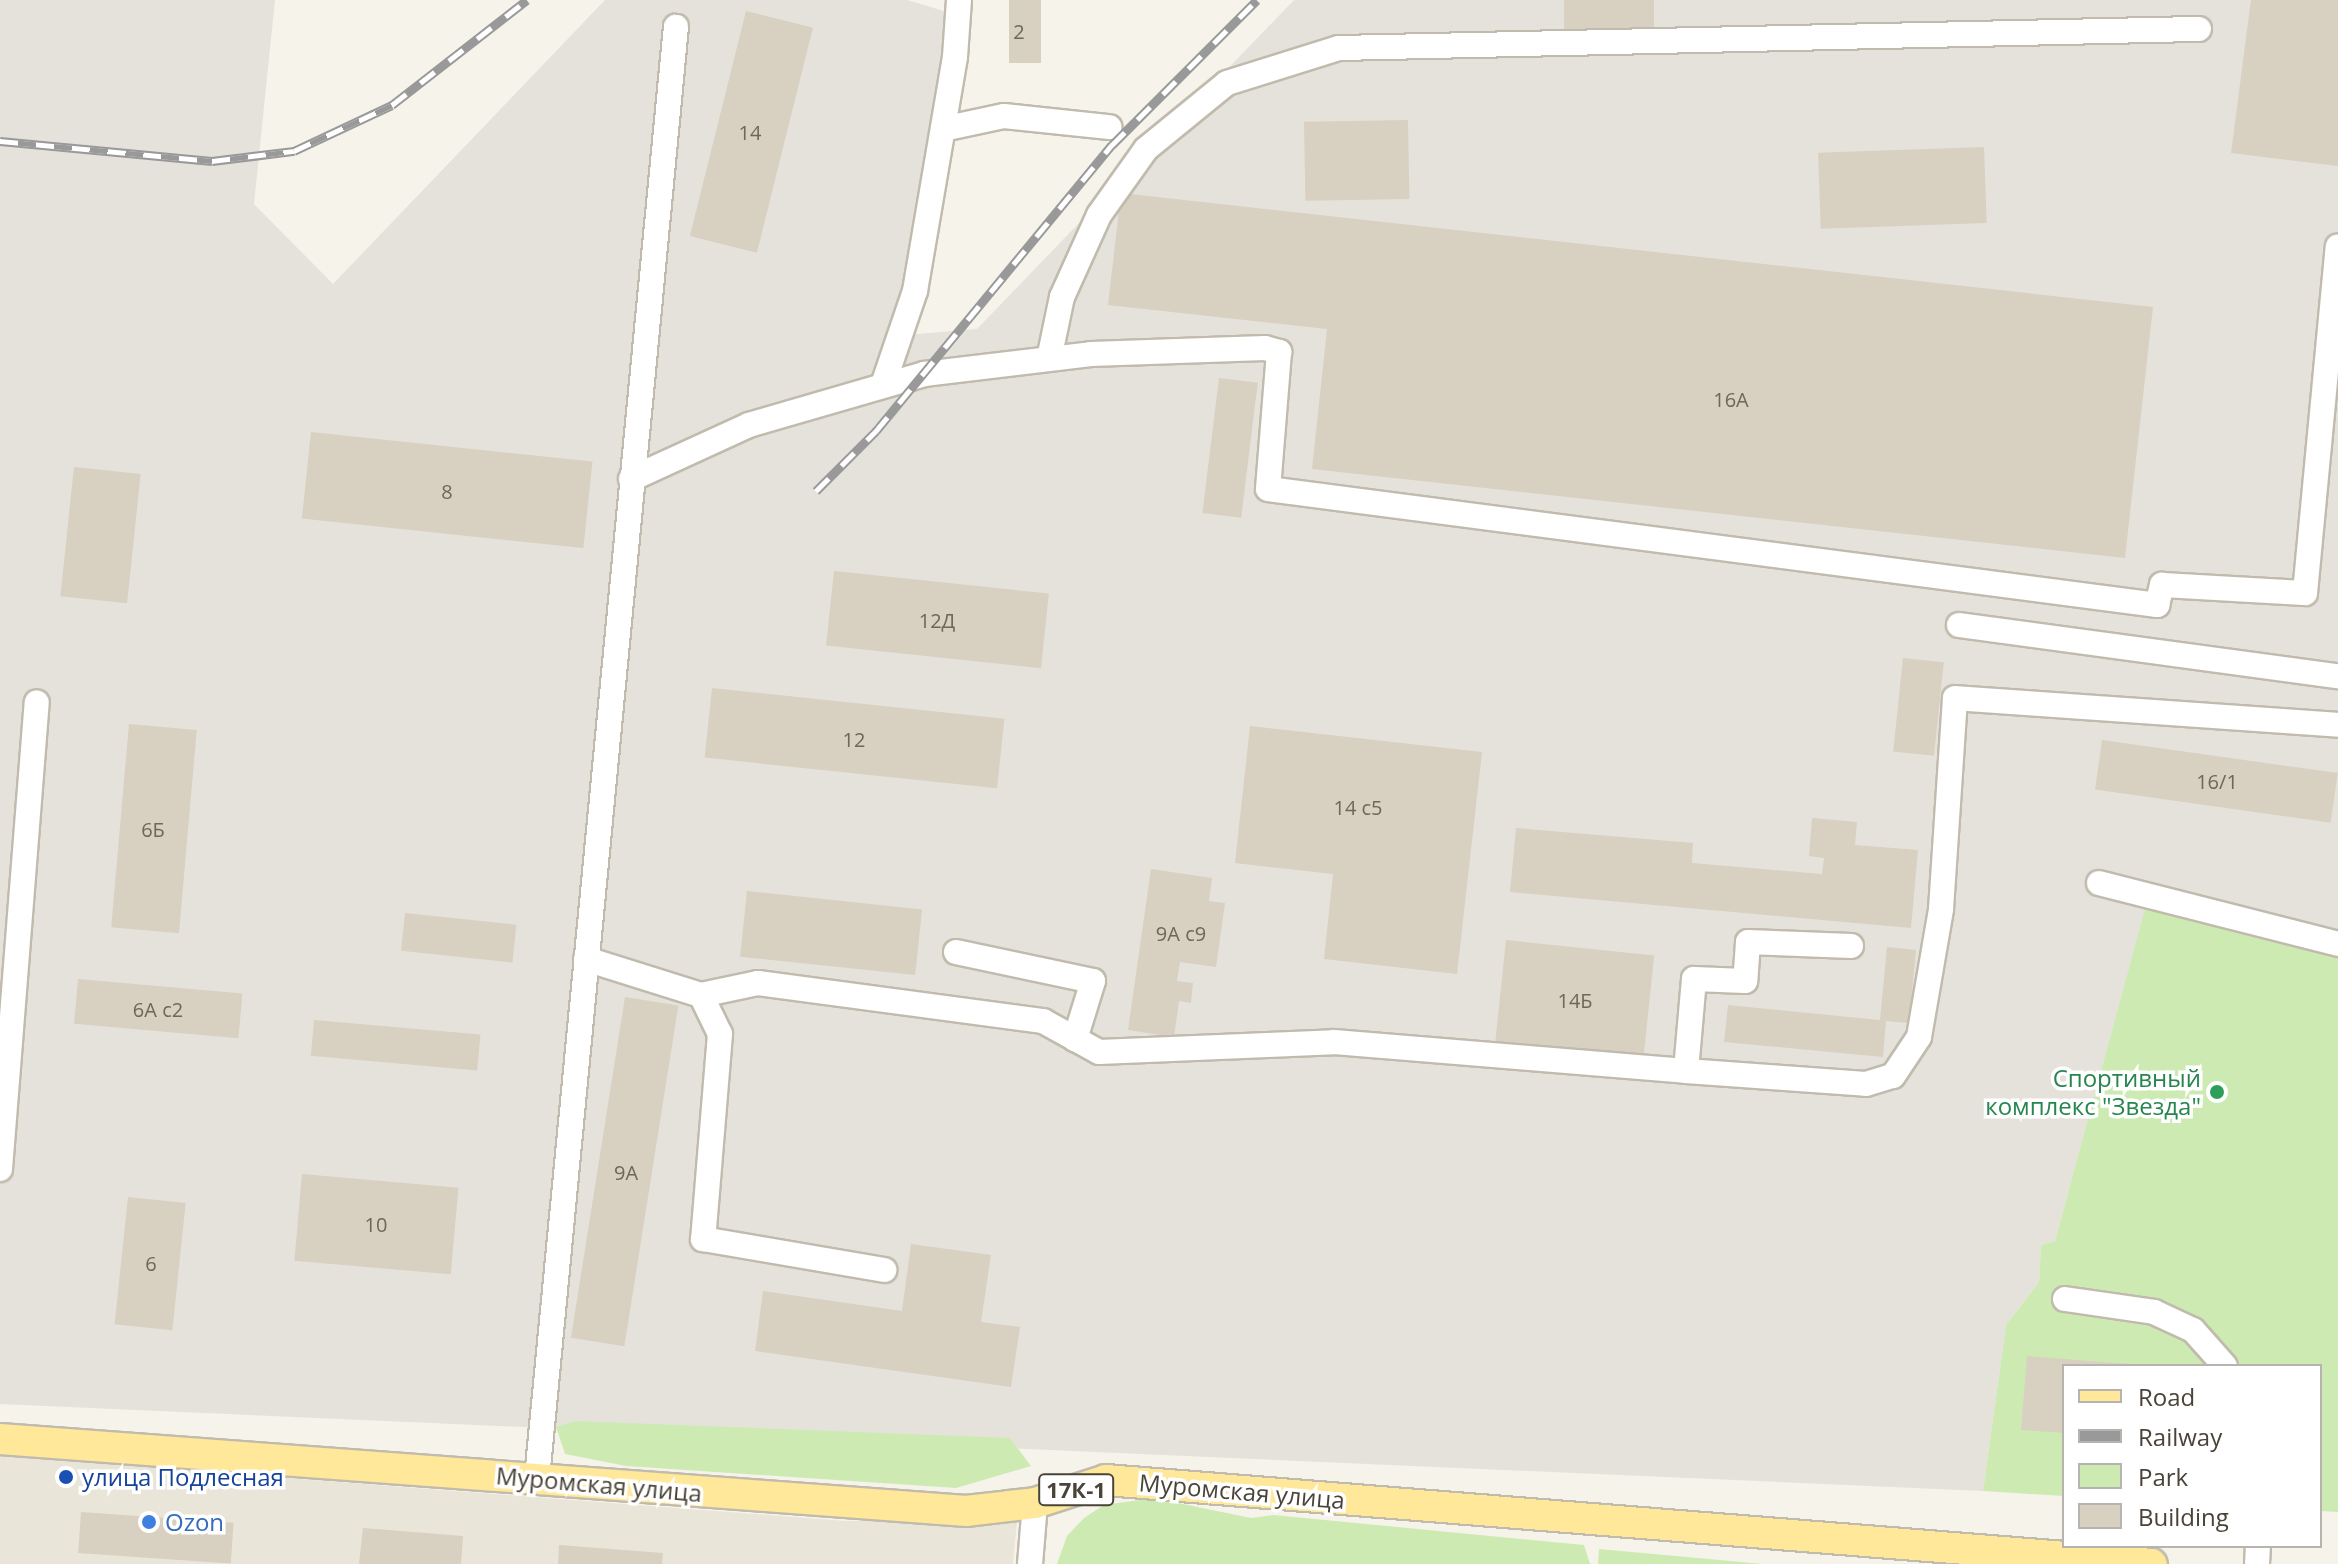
<!DOCTYPE html>
<meta charset="utf-8">
<style>
body{margin:0}
#map{position:relative;width:2338px;height:1564px;overflow:hidden;background:#f6f3eb;font-family:"Open Sans",sans-serif}
div>[style]{position:absolute}
.residential>*{inset:0;background:#eae5d9}
.industrial>*{inset:0;background:#e5e2dc}
.green>*{inset:0;background:#ceeab3}
.building>*{inset:0;background:#d8d0c0;transform-origin:0 0}
.roads{filter:drop-shadow(2px 0 #c1bbad) drop-shadow(-2px 0 #c1bbad) drop-shadow(0 2px #c1bbad) drop-shadow(0 -2px #c1bbad)}
.minor>*{height:24px;margin:-12px;padding:0 12px;transform-origin:12px;border-radius:12px;background:#fff}
.major>*{height:30px;margin:-15px;padding:0 15px;transform-origin:15px;border-radius:15px;background:#ffe89a}
.rail>*{height:9px;margin-top:-4.5px;transform-origin:0;background:repeating-linear-gradient(90deg,#fff 0 18px,#999 0 36px);box-sizing:border-box;border-block:2px solid #999}
.dots>*{width:22px;height:22px;translate:-50% -50%;box-sizing:border-box;border:4px solid #fff;border-radius:50%}
span{translate:-50% -50%;white-space:nowrap;text-align:center;line-height:1.15;-webkit-text-stroke:7px #fff;paint-order:stroke}
.number-label{font-size:20px;color:#6e675a}
.number-label span{-webkit-text-stroke-width:0}
.shield-label span{padding:2px 6px;background:#fff;border:2px solid;border-radius:6px;-webkit-text-stroke-width:0}
.shield-label{font-size:22px;color:#4a4438;font-weight:700}
.leisure-label{font-size:24px;color:#27864d}
.right{translate:-100% -50%;text-align:right}
.transit-label{font-size:24px;color:#164399}
.left{translate:0 -50%;text-align:left}
.street-label{font-size:24px;color:#4a4438}
.shop-label{font-size:24px;color:#366cbe}
.legend{position:absolute;left:2062px;top:1364px;width:260px;height:184px;box-sizing:border-box;background:#fff;border:2px solid #b7b4af;margin:0;padding:10px 14px;list-style:none;font-size:24px;color:#4a4438}
.legend li{display:flex;align-items:center;gap:16px;height:40px}
.legend b{width:40px;border:2px solid #b7b4af}
</style>
<div id="map">
<div class="residential">
<i style="clip-path:polygon(0 1456px,845px 1521px,1017px 1521px,1013px 1564px,0 1564px)"></i>
</div>
<div class="industrial">
<i style="clip-path:polygon(0 0,275px 0,254px 204px,333px 284px,605px 0,907px 0,954px 14px,894px 336px,977px 329px,1294px 0,2338px 0,2338px 943px,2147px 902px,2055px 1241px,2041px 1245px,2039px 1282px,2006px 1325px,1983px 1491px,0 1404px)"></i>
</div>
<div class="green">
<i style="clip-path:polygon(2147px 901px,2338px 943px,2338px 1512px,2320px 1511px,2320px 1366px,2064px 1366px,2064px 1496px,1983px 1491px,2006px 1325px,2039px 1282px,2041px 1245px,2055px 1241px)"></i>
<i style="clip-path:polygon(576px 1421px,1010px 1438px,1031px 1466px,956px 1488px,626px 1466px,565px 1454px,556px 1427px)"></i>
<i style="clip-path:polygon(1154px 1498px,1251px 1518px,1273px 1515px,1584px 1545px,1590px 1564px,1057px 1564px,1067px 1536px,1084px 1518px,1104px 1505px)"></i>
<i style="clip-path:polygon(1599px 1549px,1763px 1564px,1598px 1564px)"></i>
</div>
<div class="building">
<i style="left:1009px;top:0;width:32px;height:63px"></i>
<i style="left:1564px;top:0;width:90px;height:33px"></i>
<i style="clip-path:polygon(2251px 0,2338px 0,2338px 166px,2231px 153px)"></i>
<i style="left:746px;top:11px;width:69px;height:232px;rotate:14deg"></i>
<i style="left:1408px;top:120px;width:79px;height:104px;rotate:89deg"></i>
<i style="left:1984px;top:147px;width:76px;height:166px;rotate:88deg"></i>
<i style="clip-path:polygon(1121px 193px,2153px 307px,2125px 558px,1312px 469px,1327px 329px,1108px 305px)"></i>
<i style="left:1219px;top:378px;width:39px;height:136px;rotate:7deg"></i>
<i style="left:311px;top:432px;width:283px;height:87px;rotate:6deg"></i>
<i style="left:74px;top:467px;width:67px;height:130px;rotate:6deg"></i>
<i style="left:834px;top:571px;width:216px;height:75px;rotate:6deg"></i>
<i style="left:1903px;top:658px;width:41px;height:94px;rotate:6deg"></i>
<i style="left:712px;top:688px;width:294px;height:70px;rotate:6deg"></i>
<i style="left:129px;top:724px;width:68px;height:204px;rotate:5deg"></i>
<i style="clip-path:polygon(1250px 726px,1482px 752px,1457px 974px,1324px 959px,1333px 874px,1235px 863px)"></i>
<i style="left:2102px;top:740px;width:238px;height:50px;rotate:8deg"></i>
<i style="clip-path:polygon(1812px 818px,1857px 822px,1855px 845px,1918px 850px,1911px 928px,1510px 892px,1516px 828px,1693px 843px,1692px 863px,1822px 874px,1824px 858px,1809px 856px)"></i>
<i style="clip-path:polygon(1151px 869px,1212px 878px,1209px 901px,1225px 903px,1216px 967px,1180px 962px,1177px 981px,1193px 983px,1191px 1003px,1179px 1001px,1174px 1037px,1128px 1030px)"></i>
<i style="left:747px;top:891px;width:176px;height:66px;rotate:6deg"></i>
<i style="left:405px;top:913px;width:112px;height:38px;rotate:6deg"></i>
<i style="left:1506px;top:940px;width:149px;height:106px;rotate:6deg"></i>
<i style="clip-path:polygon(1887px 947px,1916px 950px,1909px 1023px,1886px 1021px,1883px 1057px,1724px 1042px,1728px 1005px,1880px 1020px)"></i>
<i style="left:78px;top:979px;width:165px;height:45px;rotate:5deg"></i>
<i style="left:625px;top:997px;width:54px;height:345px;rotate:9deg"></i>
<i style="left:314px;top:1020px;width:167px;height:36px;rotate:5deg"></i>
<i style="left:302px;top:1174px;width:157px;height:87px;rotate:5deg"></i>
<i style="left:128px;top:1197px;width:58px;height:128px;rotate:6deg"></i>
<i style="clip-path:polygon(911px 1244px,991px 1255px,981px 1322px,1020px 1327px,1011px 1387px,755px 1351px,763px 1291px,902px 1311px)"></i>
<i style="clip-path:polygon(2027px 1356px,2129px 1364px,2129px 1366px,2064px 1366px,2064px 1433px,2021px 1430px)"></i>
<i style="left:81px;top:1512px;width:153px;height:41px;rotate:4deg"></i>
<i style="clip-path:polygon(363px 1528px,463px 1536px,461px 1564px,359px 1564px)"></i>
<i style="clip-path:polygon(559px 1545px,663px 1553px,662px 1564px,558px 1564px)"></i>
</div>
<div class="roads">
<div class="minor">
<i style="left:943px;top:129px;width:62px;rotate:-12deg"></i>
<i style="left:1004px;top:116px;width:106px;rotate:6deg"></i>
<i style="left:1049px;top:359px;width:63px;rotate:-78.2deg"></i>
<i style="left:1062px;top:297px;width:90px;rotate:-65.7deg"></i>
<i style="left:1099px;top:215px;width:81px;rotate:-54.5deg"></i>
<i style="left:1146px;top:149px;width:104px;rotate:-39.2deg"></i>
<i style="left:1227px;top:83px;width:117px;rotate:-17.4deg"></i>
<i style="left:1339px;top:48px;width:860px;rotate:-1.27deg"></i>
<i style="left:883px;top:385px;width:99px;rotate:-71.2deg"></i>
<i style="left:915px;top:291px;width:237px;rotate:-80.3deg"></i>
<i style="left:955px;top:57px;width:57px;rotate:-86deg"></i>
<i style="left:631px;top:479px;width:130px;rotate:-24.6deg"></i>
<i style="left:749px;top:425px;width:182px;rotate:-16.2deg"></i>
<i style="left:924px;top:374px;width:168px;rotate:-6.8deg"></i>
<i style="left:1091px;top:354px;width:174px;rotate:-2deg"></i>
<i style="left:1265px;top:348px;width:15px;rotate:16deg"></i>
<i style="left:1279px;top:352px;width:137px;rotate:94.6deg"></i>
<i style="left:1268px;top:489px;width:897px;rotate:7.43deg"></i>
<i style="left:2157px;top:605px;width:21px;rotate:-76deg"></i>
<i style="left:2162px;top:585px;width:143px;rotate:3.2deg"></i>
<i style="left:2305px;top:593px;width:348px;rotate:-84.6deg"></i>
<i style="left:1959px;top:625px;width:382px;rotate:7.7deg"></i>
<i style="left:2099px;top:883px;width:247px;rotate:14.3deg"></i>
<i style="left:1851px;top:946px;width:103px;rotate:-177.8deg"></i>
<i style="left:1748px;top:942px;width:39px;rotate:94deg"></i>
<i style="left:1745px;top:981px;width:51px;rotate:-177.8deg"></i>
<i style="left:1694px;top:979px;width:92px;rotate:95deg"></i>
<i style="left:1686px;top:1071px;width:180px;rotate:4.1deg"></i>
<i style="left:1866px;top:1084px;width:28px;rotate:-17deg"></i>
<i style="left:1893px;top:1076px;width:47px;rotate:-56.3deg"></i>
<i style="left:1919px;top:1037px;width:130px;rotate:-80.2deg"></i>
<i style="left:1941px;top:909px;width:211px;rotate:-86.2deg"></i>
<i style="left:1955px;top:698px;width:384px;rotate:4deg"></i>
<i style="left:956px;top:952px;width:140px;rotate:12deg"></i>
<i style="left:1093px;top:981px;width:61px;rotate:107.2deg"></i>
<i style="left:586px;top:959px;width:121px;rotate:17.4deg"></i>
<i style="left:701px;top:995px;width:43px;rotate:64deg"></i>
<i style="left:720px;top:1034px;width:206px;rotate:94.7deg"></i>
<i style="left:703px;top:1239px;width:184px;rotate:9.7deg"></i>
<i style="left:701px;top:995px;width:58px;rotate:-11.9deg"></i>
<i style="left:758px;top:983px;width:288px;rotate:7.6deg"></i>
<i style="left:1043px;top:1021px;width:64px;rotate:29deg"></i>
<i style="left:1099px;top:1052px;width:235px;rotate:-2.4deg"></i>
<i style="left:1334px;top:1042px;width:353px;rotate:4.7deg"></i>
<i style="left:0;top:1169px;width:468px;rotate:-85.5deg"></i>
<i style="left:2065px;top:1299px;width:90px;rotate:8.3deg"></i>
<i style="left:2154px;top:1312px;width:43px;rotate:24.8deg"></i>
<i style="left:2193px;top:1330px;width:48px;rotate:48.4deg"></i>
<i style="left:537px;top:1478px;width:1458px;rotate:-84.53deg"></i>
<i style="left:1030px;top:1564px;width:61px;rotate:-85.3deg"></i>
<i style="left:2257px;top:1564px;width:18px;rotate:-87deg"></i>
</div>
<div class="major">
<i style="left:0;top:1439px;width:969px;rotate:4.26deg"></i>
<i style="left:966px;top:1511px;width:69px;rotate:-6.6deg"></i>
<i style="left:1035px;top:1503px;width:75px;rotate:-17.9deg"></i>
<i style="left:1106px;top:1480px;width:1049px;rotate:4.59deg"></i>
</div>
</div>
<div class="rail">
<i style="left:0;top:141px;width:213px;rotate:5.4deg"></i>
<i style="left:212px;top:161px;width:83px;rotate:-7deg"></i>
<i style="left:294px;top:151px;width:108px;rotate:-25.1deg"></i>
<i style="left:392px;top:105px;width:171px;rotate:-37.9deg"></i>
<i style="left:816px;top:491px;width:85px;rotate:-45deg"></i>
<i style="left:876px;top:431px;width:371px;rotate:-50.5deg"></i>
<i style="left:1112px;top:145px;width:205px;rotate:-45deg"></i>
</div>
<div class="dots">
<i style="left:2217px;top:1092px;background:#2e9e5b"></i>
<i style="left:66px;top:1477px;background:#1a4fb4"></i>
<i style="left:149px;top:1522px;background:#3f7fe0"></i>
</div>
<div class="number-label">
<span style="left:1019px;top:31px">2</span>
<span style="left:750px;top:132px">14</span>
<span style="left:1731px;top:399px">16А</span>
<span style="left:447px;top:491px">8</span>
<span style="left:937px;top:620px">12Д</span>
<span style="left:854px;top:739px">12</span>
<span style="left:2217px;top:781px">16/1</span>
<span style="left:1358px;top:807px">14 с5</span>
<span style="left:153px;top:829px">6Б</span>
<span style="left:1181px;top:933px">9А с9</span>
<span style="left:1575px;top:1000px">14Б</span>
<span style="left:158px;top:1009px">6А с2</span>
<span style="left:626px;top:1172px">9А</span>
<span style="left:376px;top:1224px">10</span>
<span style="left:151px;top:1263px">6</span>
</div>
<div class="shield-label">
<span style="left:1076px;top:1490px">17К-1</span>
</div>
<div class="leisure-label">
<span class="right" style="left:2201px;top:1092px">Спортивный<br>комплекс "Звезда"</span>
</div>
<div class="transit-label">
<span class="left" style="left:82px;top:1477px">улица Подлесная</span>
</div>
<div class="street-label">
<span style="left:599px;top:1484px;rotate:5deg">Муромская улица</span>
<span style="left:1242px;top:1491px;rotate:5deg">Муромская улица</span>
</div>
<div class="shop-label">
<span class="left" style="left:165px;top:1522px">Ozon</span>
</div>
<ul class="legend">
<li><b style="height:10px;background:#ffe89a"></b>Road</li>
<li><b style="height:10px;background:#999"></b>Railway</li>
<li><b style="height:22px;background:#ceeab3"></b>Park</li>
<li><b style="height:22px;background:#d8d0c0"></b>Building</li>
</ul>
</div>
